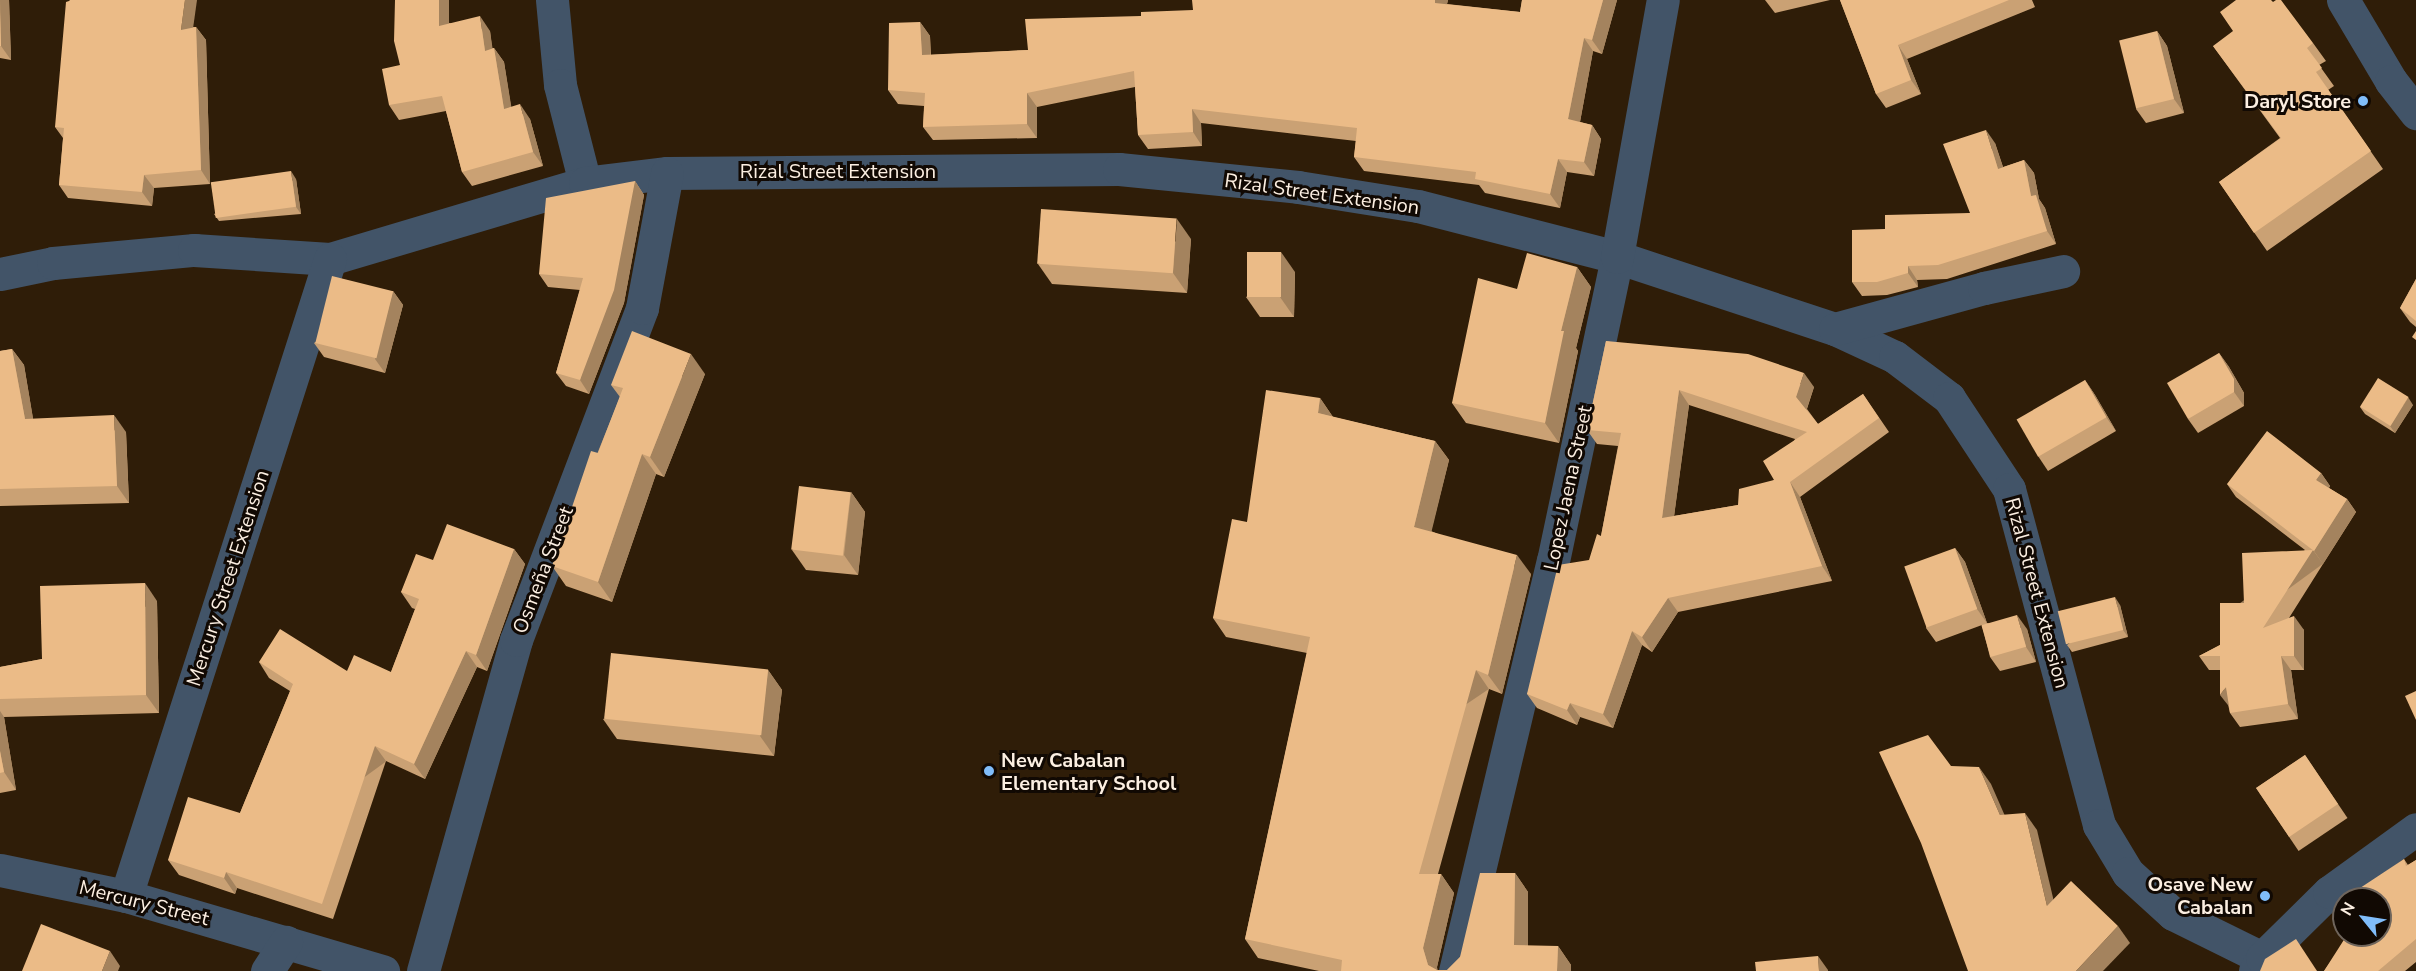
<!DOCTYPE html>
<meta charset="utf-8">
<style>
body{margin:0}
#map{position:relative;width:2416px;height:971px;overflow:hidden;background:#2f1d08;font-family:"Nunito Sans",sans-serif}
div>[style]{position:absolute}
.minor>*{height:33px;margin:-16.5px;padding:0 16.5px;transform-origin:16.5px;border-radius:16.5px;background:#425468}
.wall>*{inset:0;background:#caa174;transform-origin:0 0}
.shaded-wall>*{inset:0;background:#a4835e;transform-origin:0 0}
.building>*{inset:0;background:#ebbb87;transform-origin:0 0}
.dots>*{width:16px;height:16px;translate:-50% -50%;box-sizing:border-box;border:3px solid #110903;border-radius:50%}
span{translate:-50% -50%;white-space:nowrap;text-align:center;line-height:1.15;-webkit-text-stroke:6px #110903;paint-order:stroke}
.poi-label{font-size:20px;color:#fcefe2;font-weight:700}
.right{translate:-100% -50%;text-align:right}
.left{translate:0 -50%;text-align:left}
.street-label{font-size:20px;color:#fcefe2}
.north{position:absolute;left:2332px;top:887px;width:60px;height:60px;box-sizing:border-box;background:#110903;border:2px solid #6f655c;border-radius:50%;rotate:300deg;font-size:16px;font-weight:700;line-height:24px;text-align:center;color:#fcefe2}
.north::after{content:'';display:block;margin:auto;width:21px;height:27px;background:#80bdfa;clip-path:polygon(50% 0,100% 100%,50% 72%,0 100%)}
</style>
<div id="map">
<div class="minor">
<i style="left:552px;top:0;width:85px;rotate:84.6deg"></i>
<i style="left:560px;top:85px;width:101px;rotate:75.7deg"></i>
<i style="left:2343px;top:0;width:94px;rotate:59.3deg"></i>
<i style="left:2391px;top:81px;width:41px;rotate:52deg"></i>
<i style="left:0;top:274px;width:54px;rotate:-11.7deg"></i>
<i style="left:53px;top:263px;width:142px;rotate:-5.3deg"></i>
<i style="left:194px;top:250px;width:136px;rotate:3.8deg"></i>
<i style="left:330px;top:259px;width:266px;rotate:-16.6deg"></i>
<i style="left:585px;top:183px;width:83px;rotate:-7deg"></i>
<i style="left:667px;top:173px;width:452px;rotate:-0.5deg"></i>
<i style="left:1119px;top:169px;width:180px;rotate:5.7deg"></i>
<i style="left:1298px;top:187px;width:121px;rotate:9deg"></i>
<i style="left:1418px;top:206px;width:205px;rotate:14.4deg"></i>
<i style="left:1617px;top:257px;width:230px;rotate:18.3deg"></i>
<i style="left:1835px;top:329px;width:66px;rotate:25deg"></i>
<i style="left:1895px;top:357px;width:68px;rotate:37.2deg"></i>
<i style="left:1949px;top:398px;width:109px;rotate:56.6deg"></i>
<i style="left:2009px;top:489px;width:348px;rotate:75deg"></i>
<i style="left:2099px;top:825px;width:56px;rotate:58.9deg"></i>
<i style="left:2128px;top:873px;width:61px;rotate:42.3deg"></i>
<i style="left:2173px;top:914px;width:99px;rotate:26.3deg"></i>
<i style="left:1835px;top:329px;width:155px;rotate:-15.4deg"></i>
<i style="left:1984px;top:288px;width:81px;rotate:-12.1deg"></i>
<i style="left:0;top:870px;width:129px;rotate:11.7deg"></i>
<i style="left:126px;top:896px;width:268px;rotate:16.3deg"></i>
<i style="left:126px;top:896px;width:669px;rotate:-72.24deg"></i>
<i style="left:267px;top:971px;width:35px;rotate:-57deg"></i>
<i style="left:423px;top:971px;width:344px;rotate:-74.3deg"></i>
<i style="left:516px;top:640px;width:355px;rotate:-69.2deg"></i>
<i style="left:642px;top:308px;width:137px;rotate:-79.5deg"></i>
<i style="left:1455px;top:971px;width:422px;rotate:-76.6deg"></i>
<i style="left:1553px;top:561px;width:311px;rotate:-78.1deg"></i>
<i style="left:1617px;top:257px;width:261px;rotate:-79.9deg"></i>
<i style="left:2255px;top:971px;width:15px;rotate:-62deg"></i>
<i style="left:2262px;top:958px;width:94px;rotate:-44.6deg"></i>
<i style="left:2329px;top:892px;width:107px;rotate:-35.9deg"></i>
</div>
<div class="wall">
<i style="clip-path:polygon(0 0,9px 0,11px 60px,0 58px)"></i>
<i style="clip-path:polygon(395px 0,449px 0,449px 23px,490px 31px,492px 48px,494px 48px,504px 62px,511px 107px,530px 119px,543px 166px,472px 186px,462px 172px,446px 111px,399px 120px,389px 105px,400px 65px)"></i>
<i style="clip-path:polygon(1448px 0,1447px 4px,1520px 12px,1522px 0,1617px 0,1602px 54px,1593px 51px,1580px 122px,1592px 125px,1601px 139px,1594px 176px,1567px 172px,1560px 208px,1485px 193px,1479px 185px,1364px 171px,1354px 157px,1356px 141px,1201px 123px,1202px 146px,1148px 149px,1138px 135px,1135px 87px,1037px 107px,1037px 138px,933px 140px,923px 127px,924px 106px,898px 104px,888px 90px,920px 22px,930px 36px,931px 55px,1028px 50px,1141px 16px)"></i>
<i style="clip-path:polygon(1765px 0,1830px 0,1775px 13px)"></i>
<i style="clip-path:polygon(1840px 0,2032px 0,2035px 7px,1907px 59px,1921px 94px,1886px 108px,1876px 94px)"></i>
<i style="clip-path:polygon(193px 27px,196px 27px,206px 40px,210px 184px,154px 188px,152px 206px,68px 198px,59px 185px,63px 138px,55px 127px)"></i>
<i style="clip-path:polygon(2157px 31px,2167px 46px,2184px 113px,2146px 123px,2136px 109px)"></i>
<i style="clip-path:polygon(2313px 43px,2326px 61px,2319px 65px,2334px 86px,2328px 90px,2383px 169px,2267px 251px,2219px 182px,2280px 138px,2213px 46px)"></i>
<i style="clip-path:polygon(1995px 143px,2003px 167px,2024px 160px,2034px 173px,2039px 199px,2045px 208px,2056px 244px,1947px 279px,1917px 280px,1918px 287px,1887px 295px,1862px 296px,1852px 282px,1885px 229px,1970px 213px)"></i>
<i style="clip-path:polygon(296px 179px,301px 214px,219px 221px,214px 214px)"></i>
<i style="clip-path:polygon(635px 181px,644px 195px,624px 303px,589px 394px,566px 386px,556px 373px,580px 290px,548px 287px,539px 274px)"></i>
<i style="clip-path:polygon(1191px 239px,1187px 293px,1052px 284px,1038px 264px)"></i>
<i style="clip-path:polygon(1577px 267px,1591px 287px,1576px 348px,1578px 351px,1559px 443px,1466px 423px,1452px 403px,1517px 289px)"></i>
<i style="clip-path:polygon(1295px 272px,1294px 317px,1260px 317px,1246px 297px)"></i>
<i style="clip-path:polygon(2416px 279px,2416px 327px,2410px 322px,2400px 308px)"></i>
<i style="clip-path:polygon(393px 291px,403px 305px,385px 373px,324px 357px,314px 343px)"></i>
<i style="clip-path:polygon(evenodd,1606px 341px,1814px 387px,1807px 409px,1818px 424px,1863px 394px,1889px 432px,1800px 497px,1832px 581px,1678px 612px,1652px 652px,1642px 645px,1613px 728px,1580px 717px,1577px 725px,1537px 708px,1527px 694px,1601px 536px,1618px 446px,1597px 444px,1587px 430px,1606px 341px,1689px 405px,1795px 439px,1774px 480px,1738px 505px,1674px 516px,1689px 405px)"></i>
<i style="clip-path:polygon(12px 349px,24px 365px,33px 419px,126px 432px,129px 503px,0 506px,0 351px)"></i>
<i style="clip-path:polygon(2219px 353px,2229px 367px,2244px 393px,2244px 406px,2198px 433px,2188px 419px)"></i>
<i style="clip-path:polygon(705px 374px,664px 477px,656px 474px,612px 602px,566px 586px,552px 566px,620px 397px,611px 385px)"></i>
<i style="clip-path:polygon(2085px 380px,2095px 395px,2116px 431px,2048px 471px,2038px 456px)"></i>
<i style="clip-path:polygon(1320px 398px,1333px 417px,1435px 441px,1449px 460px,1431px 531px,1531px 574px,1502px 694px,1489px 689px,1438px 874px,1441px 874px,1454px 893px,1437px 967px,1437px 970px,1447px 970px,1460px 957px,1515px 873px,1528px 892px,1528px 946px,1558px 946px,1571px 965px,1571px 971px,1319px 971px,1258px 958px,1245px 939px,1307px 653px,1226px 637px,1213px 618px,1247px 522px)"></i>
<i style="clip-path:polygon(2413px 405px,2395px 433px,2365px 414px,2360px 407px)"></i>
<i style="clip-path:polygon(2321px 473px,2330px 486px,2329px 488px,2347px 499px,2356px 512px,2323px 564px,2322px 563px,2323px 564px,2289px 618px,2304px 630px,2304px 670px,2291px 670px,2298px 719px,2240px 727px,2230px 713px,2220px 670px,2209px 670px,2199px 656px,2220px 645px,2244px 603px,2305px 550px,2236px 497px,2227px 484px)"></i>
<i style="clip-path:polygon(851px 492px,865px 512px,858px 575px,806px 570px,792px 550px)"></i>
<i style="clip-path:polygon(1955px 548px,1965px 562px,1987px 623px,2027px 629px,2036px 662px,2000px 671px,1990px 657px,1982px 625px,1936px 642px,1926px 628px)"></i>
<i style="clip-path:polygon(514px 549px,525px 564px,487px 671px,477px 667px,425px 779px,386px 761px,333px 919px,237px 888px,235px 894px,179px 875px,168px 860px,240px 813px,290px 691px,269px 678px,259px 662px,347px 671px,391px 672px,415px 609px,412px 608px,401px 592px,433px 560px)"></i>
<i style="clip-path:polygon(157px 601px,159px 713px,4px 717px,16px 790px,0 793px,0 667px,42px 659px)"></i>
<i style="clip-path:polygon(2120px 605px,2128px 637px,2072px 652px,2067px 645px)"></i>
<i style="clip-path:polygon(768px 670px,782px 690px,774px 756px,617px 739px,603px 719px)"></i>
<i style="left:2305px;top:755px;width:76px;height:59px;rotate:56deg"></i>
<i style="clip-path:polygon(2404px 859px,2408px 865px,2416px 860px,2416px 962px,2405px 971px,2324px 971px)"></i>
</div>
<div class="shaded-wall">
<i style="clip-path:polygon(0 0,9px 0,11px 60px,1px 46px)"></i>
<i style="clip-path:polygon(185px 0,197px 0,191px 43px,181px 30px)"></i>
<i style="clip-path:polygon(439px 0,449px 0,449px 40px,439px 26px)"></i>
<i style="clip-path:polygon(1435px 0,1448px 0,1444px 16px,1435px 3px)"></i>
<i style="clip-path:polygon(1603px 0,1617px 0,1602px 54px,1592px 40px)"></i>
<i style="clip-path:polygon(480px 16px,490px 31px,495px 65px,485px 51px)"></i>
<i style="clip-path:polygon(920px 22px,930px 36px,931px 69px,922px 55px)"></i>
<i style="clip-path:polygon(196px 27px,206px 40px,210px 184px,201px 170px)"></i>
<i style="clip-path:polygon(2157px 31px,2167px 46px,2184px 113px,2174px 99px)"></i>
<i style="clip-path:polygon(1584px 38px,1593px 51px,1578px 133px,1568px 119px)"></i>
<i style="clip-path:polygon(1898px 45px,1907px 59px,1921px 94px,1911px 80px)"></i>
<i style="clip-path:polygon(494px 48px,504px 62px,514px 123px,504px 109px)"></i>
<i style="clip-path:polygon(1027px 93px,1037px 107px,1037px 138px,1027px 124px)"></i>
<i style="clip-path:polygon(520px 104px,530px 119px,543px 166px,533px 152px)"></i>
<i style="clip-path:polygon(1192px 109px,1201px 123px,1202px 146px,1193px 132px)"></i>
<i style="clip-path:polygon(1592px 125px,1601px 139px,1594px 176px,1584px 162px)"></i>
<i style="clip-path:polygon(1986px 130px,1995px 143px,2008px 182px,1998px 169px)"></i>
<i style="clip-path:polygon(1558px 159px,1567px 172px,1560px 208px,1550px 194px)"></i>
<i style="clip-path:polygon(2024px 160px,2034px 173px,2039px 199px,2045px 208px,2056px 244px,2047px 231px,2031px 196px)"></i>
<i style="clip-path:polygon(291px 171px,296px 179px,301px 214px,296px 207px)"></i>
<i style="clip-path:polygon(144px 175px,154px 188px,152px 206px,142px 192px)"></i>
<i style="clip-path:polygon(635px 181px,644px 195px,624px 303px,589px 394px,580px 380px)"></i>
<i style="clip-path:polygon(1177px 219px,1191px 239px,1187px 293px,1173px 273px)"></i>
<i style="clip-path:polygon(1281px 252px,1295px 272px,1294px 317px,1280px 297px)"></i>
<i style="clip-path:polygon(1908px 266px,1917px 280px,1918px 287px,1908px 273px)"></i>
<i style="clip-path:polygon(1577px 267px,1591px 287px,1576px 348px,1578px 351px,1559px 443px,1545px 423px,1561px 331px)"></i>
<i style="clip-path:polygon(393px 291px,403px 305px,385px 373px,375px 359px)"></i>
<i style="clip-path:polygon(12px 349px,24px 365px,36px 436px,25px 419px)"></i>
<i style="clip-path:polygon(2219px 353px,2229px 367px,2244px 393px,2244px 406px,2234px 392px)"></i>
<i style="clip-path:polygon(691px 354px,705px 374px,664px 477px,650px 457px)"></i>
<i style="clip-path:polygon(1804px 373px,1814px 387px,1806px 411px,1796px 397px)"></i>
<i style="clip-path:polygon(2085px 380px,2095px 395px,2116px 431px,2106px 417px)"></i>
<i style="clip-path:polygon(1679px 390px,1689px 405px,1672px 532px,1662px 518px)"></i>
<i style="clip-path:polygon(2408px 397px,2413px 405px,2395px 433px,2390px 426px)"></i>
<i style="clip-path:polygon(1320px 398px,1333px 417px,1318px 413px)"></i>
<i style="clip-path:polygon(114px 415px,126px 432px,129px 503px,117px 486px)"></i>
<i style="clip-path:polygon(1435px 441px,1449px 460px,1428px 546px,1414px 527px)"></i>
<i style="clip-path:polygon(642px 454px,656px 474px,612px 602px,598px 582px)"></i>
<i style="clip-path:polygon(2321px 473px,2330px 486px,2325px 493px,2316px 480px)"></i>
<i style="clip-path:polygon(1790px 482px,1800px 497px,1832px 581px,1822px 566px)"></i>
<i style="clip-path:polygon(851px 492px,865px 512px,858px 575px,844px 555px)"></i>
<i style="clip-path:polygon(2347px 499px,2356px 512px,2323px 564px,2314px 551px)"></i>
<i style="clip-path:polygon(1955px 548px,1965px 562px,1987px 623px,1977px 609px)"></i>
<i style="clip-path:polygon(514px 549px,525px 564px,487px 671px,476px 655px)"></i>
<i style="left:2313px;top:550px;width:17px;height:93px;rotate:54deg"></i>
<i style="clip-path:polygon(1517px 555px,1531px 574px,1502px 694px,1488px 675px)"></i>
<i style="clip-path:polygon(145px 583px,157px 601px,159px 713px,146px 695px)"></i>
<i style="clip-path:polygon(2115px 597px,2120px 605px,2128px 637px,2123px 630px)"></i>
<i style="clip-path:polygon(1668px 598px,1678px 612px,1652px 652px,1642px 637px)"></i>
<i style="clip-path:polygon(2017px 615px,2027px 629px,2036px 662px,2026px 647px)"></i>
<i style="clip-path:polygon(2294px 616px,2304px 630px,2304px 670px,2294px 656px)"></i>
<i style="clip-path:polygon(1632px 631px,1642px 645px,1613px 728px,1603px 714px)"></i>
<i style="clip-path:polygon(466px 651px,477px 667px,425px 779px,414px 764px)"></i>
<i style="clip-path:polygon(2281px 656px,2291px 670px,2298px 719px,2288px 704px)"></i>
<i style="clip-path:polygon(768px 670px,782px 690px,774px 756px,760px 736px)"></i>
<i style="left:1476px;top:670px;width:23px;height:212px;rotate:56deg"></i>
<i style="clip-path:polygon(2226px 687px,2231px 709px,2220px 695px)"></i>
<i style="clip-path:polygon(1570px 703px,1580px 717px,1577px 725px,1567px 710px)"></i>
<i style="clip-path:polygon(0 711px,4px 717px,16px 790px,4px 772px,0 751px)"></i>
<i style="left:375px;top:746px;width:19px;height:167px;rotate:54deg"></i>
<i style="clip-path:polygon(1979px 767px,1991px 784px,2012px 832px,2000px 815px)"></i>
<i style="clip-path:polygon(2025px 813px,2037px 830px,2059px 923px,2047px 906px)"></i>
<i style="clip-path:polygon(226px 872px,237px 888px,235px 894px,224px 878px)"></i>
<i style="clip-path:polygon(1515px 873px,1528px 892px,1528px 965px,1514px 945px)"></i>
<i style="clip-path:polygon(1441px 874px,1454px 893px,1437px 967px,1438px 971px,1428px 965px,1423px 948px)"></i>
<i style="clip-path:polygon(2118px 926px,2130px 943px,2103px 971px,2076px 971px)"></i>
<i style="clip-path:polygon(1558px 946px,1571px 965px,1571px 971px,1557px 971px)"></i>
<i style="clip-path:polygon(110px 951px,120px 966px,118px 971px,102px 971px)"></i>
<i style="clip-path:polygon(1818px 956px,1828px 970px,1828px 971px,1819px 971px)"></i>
</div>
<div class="building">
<i style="clip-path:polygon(70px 0,185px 0,181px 30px,196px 27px,201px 170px,144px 175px,142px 192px,59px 185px,64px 128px,55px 127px,66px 2px,69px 1px)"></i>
<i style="clip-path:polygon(395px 0,439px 0,439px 26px,480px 16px,485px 51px,494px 48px,504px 109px,520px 104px,533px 152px,462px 172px,442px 96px,389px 105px,382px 69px,400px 65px,394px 41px)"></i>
<i style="clip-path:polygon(1192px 0,1435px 0,1435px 3px,1520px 12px,1522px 0,1603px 0,1592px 40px,1584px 38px,1568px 119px,1592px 125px,1584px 162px,1558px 159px,1550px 194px,1475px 179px,1476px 172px,1354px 157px,1357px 128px,1192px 109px,1193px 132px,1138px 135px,1134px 71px,1027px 93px,1027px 124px,923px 127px,925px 93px,888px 90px,889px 23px,920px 22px,922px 55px,1028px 50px,1025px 19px,1141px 16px,1141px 12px,1193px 10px)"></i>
<i style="clip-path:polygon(1840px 0,2009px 0,1898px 45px,1911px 80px,1876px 94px)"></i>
<i style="clip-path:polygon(2236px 0,2271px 0,2273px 2px,2276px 0,2281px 0,2313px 43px,2307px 48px,2322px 68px,2316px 72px,2371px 151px,2254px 233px,2219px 182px,2281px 138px,2213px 46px,2233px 31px,2220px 12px)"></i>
<i style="clip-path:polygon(0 12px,1px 46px,0 46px)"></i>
<i style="left:2157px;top:31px;width:70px;height:39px;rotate:76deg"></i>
<i style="clip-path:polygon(1986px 130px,1998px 169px,2024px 160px,2031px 196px,2036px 195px,2047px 231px,1938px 265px,1908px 266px,1908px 273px,1877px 282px,1852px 282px,1852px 230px,1885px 229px,1885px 215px,1970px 213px,1943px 144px)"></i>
<i style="left:291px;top:171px;width:36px;height:81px;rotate:82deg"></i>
<i style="clip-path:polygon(635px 181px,614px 290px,580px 380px,556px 373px,583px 278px,539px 274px,546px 198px)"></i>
<i style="left:1041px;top:209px;width:136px;height:55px;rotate:4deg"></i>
<i style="left:1247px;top:252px;width:34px;height:45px"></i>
<i style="clip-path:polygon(1527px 253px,1577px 267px,1561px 331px,1564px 331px,1545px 423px,1452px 403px,1478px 278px,1517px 289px)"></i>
<i style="left:332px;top:276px;width:63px;height:69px;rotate:14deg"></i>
<i style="clip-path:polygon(2416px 279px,2416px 321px,2400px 308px)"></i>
<i style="clip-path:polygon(632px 331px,691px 354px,650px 457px,642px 454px,598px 582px,552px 566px,591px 451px,598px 453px,623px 388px,611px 385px)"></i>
<i style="clip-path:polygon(2416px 331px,2416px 340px,2412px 337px)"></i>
<i style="clip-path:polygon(evenodd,1606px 341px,1748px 354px,1804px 373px,1796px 397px,1818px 424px,1863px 394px,1879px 418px,1790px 482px,1822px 566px,1668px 598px,1642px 637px,1632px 631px,1603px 714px,1570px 703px,1567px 710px,1527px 694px,1558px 565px,1589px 560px,1597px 534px,1601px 536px,1621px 433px,1587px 430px,1606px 341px,1679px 390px,1807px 432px,1763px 461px,1774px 480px,1739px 489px,1738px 505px,1662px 518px,1679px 390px)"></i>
<i style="clip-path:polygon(12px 349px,25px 419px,114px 415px,117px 486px,0 489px,0 351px)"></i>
<i style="clip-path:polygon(2219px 353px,2234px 379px,2234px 392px,2188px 419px,2167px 383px)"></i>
<i style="left:2378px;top:378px;width:36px;height:34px;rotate:32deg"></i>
<i style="left:2085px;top:380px;width:43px;height:79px;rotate:60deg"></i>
<i style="clip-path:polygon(1266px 390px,1320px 398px,1318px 413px,1435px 441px,1414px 527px,1517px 555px,1488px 675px,1476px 670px,1419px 874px,1441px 874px,1423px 948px,1428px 965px,1437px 970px,1447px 970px,1460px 957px,1480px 873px,1515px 873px,1514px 945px,1558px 946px,1557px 971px,1341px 971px,1342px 960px,1245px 939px,1310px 637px,1213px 618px,1232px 519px,1247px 522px)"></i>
<i style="clip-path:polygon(2267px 431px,2321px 473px,2316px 480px,2347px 499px,2314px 551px,2227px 484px)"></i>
<i style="left:799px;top:486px;width:52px;height:64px;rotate:7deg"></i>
<i style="clip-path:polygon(447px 524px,514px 549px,476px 655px,466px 651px,414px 764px,375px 746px,322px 904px,226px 872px,224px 878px,168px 860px,188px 797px,240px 813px,293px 684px,259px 662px,280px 629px,347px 671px,354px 655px,391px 672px,419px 599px,401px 592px,416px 554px,433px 560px)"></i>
<i style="left:1955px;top:548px;width:65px;height:54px;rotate:70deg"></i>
<i style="clip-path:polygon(2313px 550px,2263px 628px,2294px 616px,2294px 656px,2281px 656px,2288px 704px,2230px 713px,2226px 687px,2220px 695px,2220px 656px,2199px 656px,2220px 645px,2220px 603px,2244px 603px,2242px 553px)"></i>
<i style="clip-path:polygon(145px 583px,146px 695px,0 699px,0 667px,42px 659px,40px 586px)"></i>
<i style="left:2115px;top:597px;width:34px;height:59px;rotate:76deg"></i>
<i style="left:2017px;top:615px;width:33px;height:37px;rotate:74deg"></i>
<i style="left:611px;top:653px;width:158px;height:66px;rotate:6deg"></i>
<i style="clip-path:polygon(2416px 691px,2416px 720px,2405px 696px)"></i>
<i style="clip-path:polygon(1928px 735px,1951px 766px,1979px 767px,2000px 815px,2025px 813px,2047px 906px,2071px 881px,2118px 926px,2076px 971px,1968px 971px,1921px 843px,1879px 752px)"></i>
<i style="clip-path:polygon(0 751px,4px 772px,0 773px)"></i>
<i style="left:2305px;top:755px;width:59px;height:59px;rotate:56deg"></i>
<i style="clip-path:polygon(2404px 859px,2406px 866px,2416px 860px,2416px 939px,2378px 971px,2324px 971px,2347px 935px,2380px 935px,2380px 899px,2358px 899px,2354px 892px)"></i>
<i style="clip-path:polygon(41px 924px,110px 951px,102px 971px,22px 971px)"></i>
<i style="clip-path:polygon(2296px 939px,2317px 971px,2260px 971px,2265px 959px)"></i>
<i style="clip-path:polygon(1818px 956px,1819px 971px,1756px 971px,1755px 962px)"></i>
</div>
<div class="dots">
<i style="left:2363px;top:101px;background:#80bdfa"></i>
<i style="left:989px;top:771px;background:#80bdfa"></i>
<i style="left:2265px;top:896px;background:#80bdfa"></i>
</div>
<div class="poi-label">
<span class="right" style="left:2351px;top:101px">Daryl Store</span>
<span class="left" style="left:1001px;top:772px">New Cabalan<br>Elementary School</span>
<span class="right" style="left:2253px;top:896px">Osave New<br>Cabalan</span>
</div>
<div class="street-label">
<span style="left:838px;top:171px">Rizal Street Extension</span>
<span style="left:1322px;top:194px;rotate:8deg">Rizal Street Extension</span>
<span style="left:1568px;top:488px;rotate:-78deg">Lopez Jaena Street</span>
<span style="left:543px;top:570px;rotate:-69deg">Osmeña Street</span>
<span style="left:228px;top:578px;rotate:-72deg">Mercury Street Extension</span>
<span style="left:2037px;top:593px;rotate:75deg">Rizal Street Extension</span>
<span style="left:144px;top:903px;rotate:14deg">Mercury Street</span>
</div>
<div class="north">N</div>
</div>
